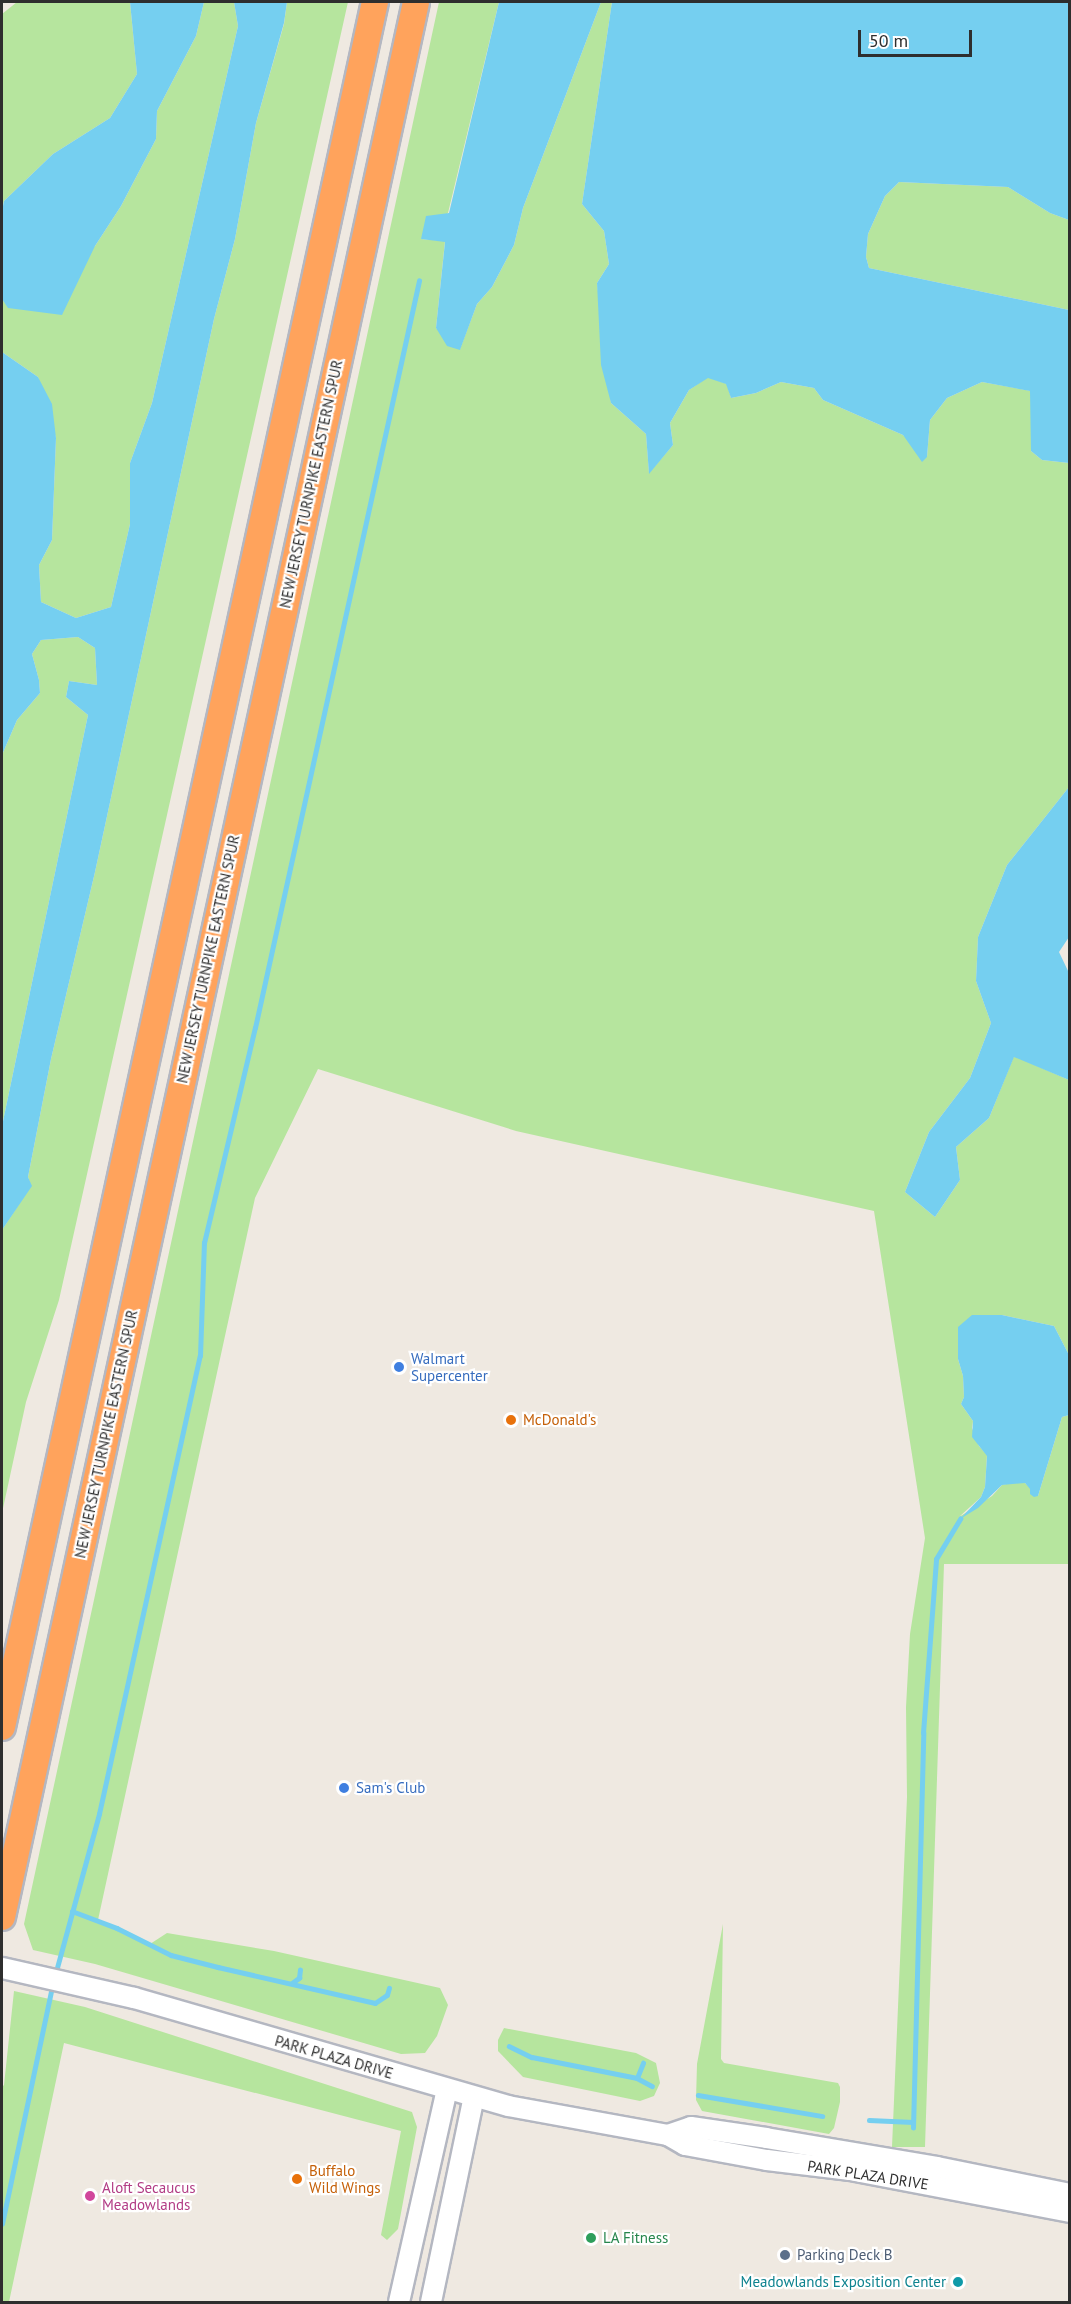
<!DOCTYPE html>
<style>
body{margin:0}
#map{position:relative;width:1071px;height:2304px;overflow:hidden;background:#efe9e1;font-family:"PT Sans",sans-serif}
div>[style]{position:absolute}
.green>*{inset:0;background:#b6e59e}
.water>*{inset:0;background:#75cff0}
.stream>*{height:4.5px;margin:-2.25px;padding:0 2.25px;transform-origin:2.25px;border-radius:2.25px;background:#75cff0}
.roads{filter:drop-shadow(2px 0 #b4b7c1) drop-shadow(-2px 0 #b4b7c1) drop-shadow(0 2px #b4b7c1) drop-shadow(0 -2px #b4b7c1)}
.secondary>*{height:20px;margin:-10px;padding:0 10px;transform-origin:10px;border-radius:10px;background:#fff}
.highway>*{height:26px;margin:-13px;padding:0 13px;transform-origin:13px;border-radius:13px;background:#ffa35c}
.dots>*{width:16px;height:16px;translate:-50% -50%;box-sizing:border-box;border:3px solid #fff;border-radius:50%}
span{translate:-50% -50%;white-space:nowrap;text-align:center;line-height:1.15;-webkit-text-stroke:4.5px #fff;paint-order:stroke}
.street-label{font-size:15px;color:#2e2e2e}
.shop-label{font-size:15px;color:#366cbe}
.left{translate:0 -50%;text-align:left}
.food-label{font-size:15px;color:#c56008}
.hotel-label{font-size:15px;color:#b23c85}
.leisure-label{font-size:15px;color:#27864d}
.service-label{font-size:15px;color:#4e5e75}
.culture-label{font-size:15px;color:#0d838f}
.right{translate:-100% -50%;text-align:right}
.frame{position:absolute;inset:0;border:3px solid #2e2e2e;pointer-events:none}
.scale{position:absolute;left:858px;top:30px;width:114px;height:27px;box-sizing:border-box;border:3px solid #2e2e2e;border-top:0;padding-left:8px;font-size:18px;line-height:21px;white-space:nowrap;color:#2e2e2e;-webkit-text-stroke:4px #fff;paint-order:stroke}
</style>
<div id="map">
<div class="green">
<i style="clip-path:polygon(17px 2px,130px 2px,137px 74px,110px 118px,53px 154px,4px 201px,2px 211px,2px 14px)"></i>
<i style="clip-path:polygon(204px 2px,234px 2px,238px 26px,152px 403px,130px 463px,130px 524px,111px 607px,76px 618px,41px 602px,39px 565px,52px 540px,56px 438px,38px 377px,2px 352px,2px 299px,9px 308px,95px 246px,121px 206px,156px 139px,157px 111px,196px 36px)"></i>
<i style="clip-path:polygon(287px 2px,348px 2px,59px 1300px,26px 1402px,2px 1513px,2px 1230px,31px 1186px,28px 1177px,51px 1059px,95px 872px,214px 319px,235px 239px,256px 123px,284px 24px)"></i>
<i style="clip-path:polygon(439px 2px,499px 2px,448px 213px,421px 239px,445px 241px,436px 328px,460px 349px,477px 304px,492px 287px,514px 245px,523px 208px,601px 2px,612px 2px,582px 204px,604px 231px,609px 264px,597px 283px,611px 403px,646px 434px,649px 473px,673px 445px,670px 423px,689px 390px,708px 377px,727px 384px,731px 398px,756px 393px,781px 382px,814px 388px,823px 400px,903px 435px,927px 457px,930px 420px,947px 398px,982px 382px,1031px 391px,1031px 451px,1042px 460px,1069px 463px,1069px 787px,1007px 865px,978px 937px,976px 981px,991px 1023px,970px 1078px,929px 1132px,905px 1192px,935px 1217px,960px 1180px,956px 1147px,989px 1118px,1014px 1056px,1069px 1080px,1069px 1355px,1054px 1326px,1002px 1315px,958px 1359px,963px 1376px,964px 1397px,961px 1404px,973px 1421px,972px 1428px,979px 1446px,987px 1455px,985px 1487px,981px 1497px,959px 1517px,992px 1496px,1002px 1485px,1011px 1483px,1025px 1483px,1038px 1496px,1062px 1417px,1069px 1415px,1070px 1564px,944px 1564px,925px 2147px,892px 2147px,907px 1797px,906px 1707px,910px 1634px,925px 1538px,874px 1211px,516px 1131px,318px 1069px,255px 1198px,98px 1920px,150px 1944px,167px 1933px,274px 1951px,440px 1988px,448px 2005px,437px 2036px,425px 2053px,401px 2054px,95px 1964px,33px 1950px,24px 1924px)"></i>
<i style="clip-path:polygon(899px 182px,1008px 187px,1050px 213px,1069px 220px,1069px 310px,869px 268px,866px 257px,868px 234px,885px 196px)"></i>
<i style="clip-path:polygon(78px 637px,95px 648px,97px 685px,69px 681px,66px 697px,88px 715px,2px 1126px,2px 755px,17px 720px,40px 693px,39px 680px,32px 654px,41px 640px)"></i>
<i style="clip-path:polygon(723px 1924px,721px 2059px,724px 2063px,838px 2083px,840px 2087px,840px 2102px,834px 2128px,829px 2134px,702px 2111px,696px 2100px,697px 2064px)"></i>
<i style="clip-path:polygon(14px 1991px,85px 2007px,412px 2112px,417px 2127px,398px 2229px,387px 2240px,381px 2235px,401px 2131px,64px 2043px,9px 2302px,2px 2302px,2px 2087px,4px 2085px)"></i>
<i style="clip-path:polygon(504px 2028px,636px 2053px,656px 2063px,660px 2083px,654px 2096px,640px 2101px,523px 2077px,498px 2051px,498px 2040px)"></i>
</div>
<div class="water">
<i style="clip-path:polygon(130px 2px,204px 2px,196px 36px,157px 111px,156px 139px,121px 206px,95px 246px,62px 315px,8px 308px,2px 299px,2px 211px,4px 201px,53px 154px,110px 118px,137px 74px)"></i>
<i style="clip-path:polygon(234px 2px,287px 2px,284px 23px,256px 123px,235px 239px,214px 319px,95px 872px,51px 1059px,28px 1177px,32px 1186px,2px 1230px,2px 1126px,88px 715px,66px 697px,69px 681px,97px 685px,95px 648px,78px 637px,41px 640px,32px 654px,39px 680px,40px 693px,17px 720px,2px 755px,2px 352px,38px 377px,52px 404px,56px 438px,52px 540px,39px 565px,41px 602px,76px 618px,111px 607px,130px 524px,130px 463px,152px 403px,238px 26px)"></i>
<i style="clip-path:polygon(499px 2px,601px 2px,523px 208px,514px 245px,492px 287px,477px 304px,460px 350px,447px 346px,436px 328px,445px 242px,421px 239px,426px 216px,449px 213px)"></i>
<i style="clip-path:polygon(612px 2px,1069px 2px,1069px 220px,1050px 213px,1008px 187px,899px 182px,885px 196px,868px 234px,866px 257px,869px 268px,1069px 310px,1069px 463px,1042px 460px,1031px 451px,1030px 391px,982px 382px,947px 398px,930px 420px,927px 457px,922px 462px,903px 435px,823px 400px,814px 388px,781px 382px,756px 393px,731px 398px,726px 384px,708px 378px,689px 390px,670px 423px,673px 445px,649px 474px,646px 434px,611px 403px,601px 365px,597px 283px,609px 264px,604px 231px,582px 204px)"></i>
<i style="clip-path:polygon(1069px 787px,1069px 937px,1059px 952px,1069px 973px,1069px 1080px,1014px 1057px,989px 1118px,956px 1147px,960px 1180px,935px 1217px,905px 1192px,929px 1132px,970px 1078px,991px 1023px,976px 981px,978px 937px,1007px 865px)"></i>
<i style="clip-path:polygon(972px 1315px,1002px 1315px,1054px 1326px,1069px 1355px,1069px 1415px,1062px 1417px,1038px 1496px,1034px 1497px,1030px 1494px,1030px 1489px,1025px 1483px,1002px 1485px,978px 1508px,960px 1519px,981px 1497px,985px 1487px,987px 1456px,972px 1437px,973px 1421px,961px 1404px,964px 1397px,963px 1376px,958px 1359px,958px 1327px)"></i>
</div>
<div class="stream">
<i style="left:72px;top:1911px;width:48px;rotate:20.7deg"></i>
<i style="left:117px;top:1928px;width:60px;rotate:26.6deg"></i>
<i style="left:171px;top:1955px;width:49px;rotate:14.3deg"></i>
<i style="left:218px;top:1967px;width:161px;rotate:12.9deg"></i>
<i style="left:375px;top:2003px;width:14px;rotate:-34deg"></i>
<i style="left:387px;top:1995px;width:7px;rotate:-74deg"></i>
<i style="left:55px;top:1975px;width:167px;rotate:-74.7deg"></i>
<i style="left:99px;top:1814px;width:469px;rotate:-77.6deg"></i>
<i style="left:200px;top:1356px;width:113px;rotate:-88deg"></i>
<i style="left:204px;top:1243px;width:221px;rotate:-76.7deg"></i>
<i style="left:255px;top:1028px;width:765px;rotate:-77.62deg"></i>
<i style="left:292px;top:1983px;width:9px;rotate:-36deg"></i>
<i style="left:299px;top:1978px;width:8px;rotate:-83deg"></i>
<i style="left:509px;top:2046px;width:25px;rotate:26deg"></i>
<i style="left:532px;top:2057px;width:107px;rotate:11.3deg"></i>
<i style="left:637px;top:2078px;width:17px;rotate:28deg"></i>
<i style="left:637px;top:2078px;width:16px;rotate:-68deg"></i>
<i style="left:698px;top:2095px;width:126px;rotate:9.6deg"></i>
<i style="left:869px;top:2120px;width:44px;rotate:2.6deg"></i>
<i style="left:913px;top:2128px;width:395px;rotate:-88.5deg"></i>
<i style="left:923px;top:1733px;width:174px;rotate:-85.7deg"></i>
<i style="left:936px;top:1559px;width:47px;rotate:-59deg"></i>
<i style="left:2px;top:2224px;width:243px;rotate:-78.1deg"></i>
</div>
<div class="roads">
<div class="secondary">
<i style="left:2px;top:1968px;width:135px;rotate:12.8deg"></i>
<i style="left:134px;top:1998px;width:389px;rotate:16.1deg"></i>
<i style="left:508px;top:2106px;width:163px;rotate:10.3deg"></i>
<i style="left:668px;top:2135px;width:20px;rotate:30deg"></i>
<i style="left:685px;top:2145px;width:83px;rotate:10.4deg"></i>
<i style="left:767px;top:2160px;width:84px;rotate:6.9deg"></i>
<i style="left:850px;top:2170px;width:224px;rotate:10.8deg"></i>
<i style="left:668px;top:2135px;width:24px;rotate:-19deg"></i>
<i style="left:691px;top:2127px;width:76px;rotate:8.3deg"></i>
<i style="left:766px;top:2138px;width:173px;rotate:9.6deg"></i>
<i style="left:937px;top:2167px;width:136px;rotate:11.5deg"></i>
<i style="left:399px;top:2302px;width:218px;rotate:-77.3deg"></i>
<i style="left:431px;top:2302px;width:209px;rotate:-78.2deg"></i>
</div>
<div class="highway">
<i style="left:2px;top:1727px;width:1765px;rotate:-77.8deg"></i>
<i style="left:2px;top:1917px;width:1959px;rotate:-77.8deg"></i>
</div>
</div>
<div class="dots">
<i style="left:399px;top:1367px;background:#3f7fe0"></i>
<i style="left:511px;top:1420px;background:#e8710a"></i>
<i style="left:344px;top:1788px;background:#3f7fe0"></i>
<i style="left:297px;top:2179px;background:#e8710a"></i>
<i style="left:90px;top:2196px;background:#d1479c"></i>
<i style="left:591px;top:2238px;background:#2e9e5b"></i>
<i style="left:785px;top:2255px;background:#5c6f8a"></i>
<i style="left:958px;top:2282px;background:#0f9aa8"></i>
</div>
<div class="street-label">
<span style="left:311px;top:484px;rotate:-78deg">NEW JERSEY TURNPIKE EASTERN SPUR</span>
<span style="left:208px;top:959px;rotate:-78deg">NEW JERSEY TURNPIKE EASTERN SPUR</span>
<span style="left:106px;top:1434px;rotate:-78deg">NEW JERSEY TURNPIKE EASTERN SPUR</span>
<span style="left:334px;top:2057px;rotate:16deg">PARK PLAZA DRIVE</span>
<span style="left:868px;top:2175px;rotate:9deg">PARK PLAZA DRIVE</span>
</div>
<div class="shop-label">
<span class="left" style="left:411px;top:1367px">Walmart<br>Supercenter</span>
<span class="left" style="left:356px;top:1788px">Sam's Club</span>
</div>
<div class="food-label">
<span class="left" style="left:523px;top:1420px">McDonald's</span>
<span class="left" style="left:309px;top:2179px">Buffalo<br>Wild Wings</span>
</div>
<div class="hotel-label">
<span class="left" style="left:102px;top:2196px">Aloft Secaucus<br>Meadowlands</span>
</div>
<div class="leisure-label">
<span class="left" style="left:603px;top:2238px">LA Fitness</span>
</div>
<div class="service-label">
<span class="left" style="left:797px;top:2255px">Parking Deck B</span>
</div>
<div class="culture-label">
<span class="right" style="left:946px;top:2282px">Meadowlands Exposition Center</span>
</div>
<div class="frame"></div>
<div class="scale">50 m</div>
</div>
